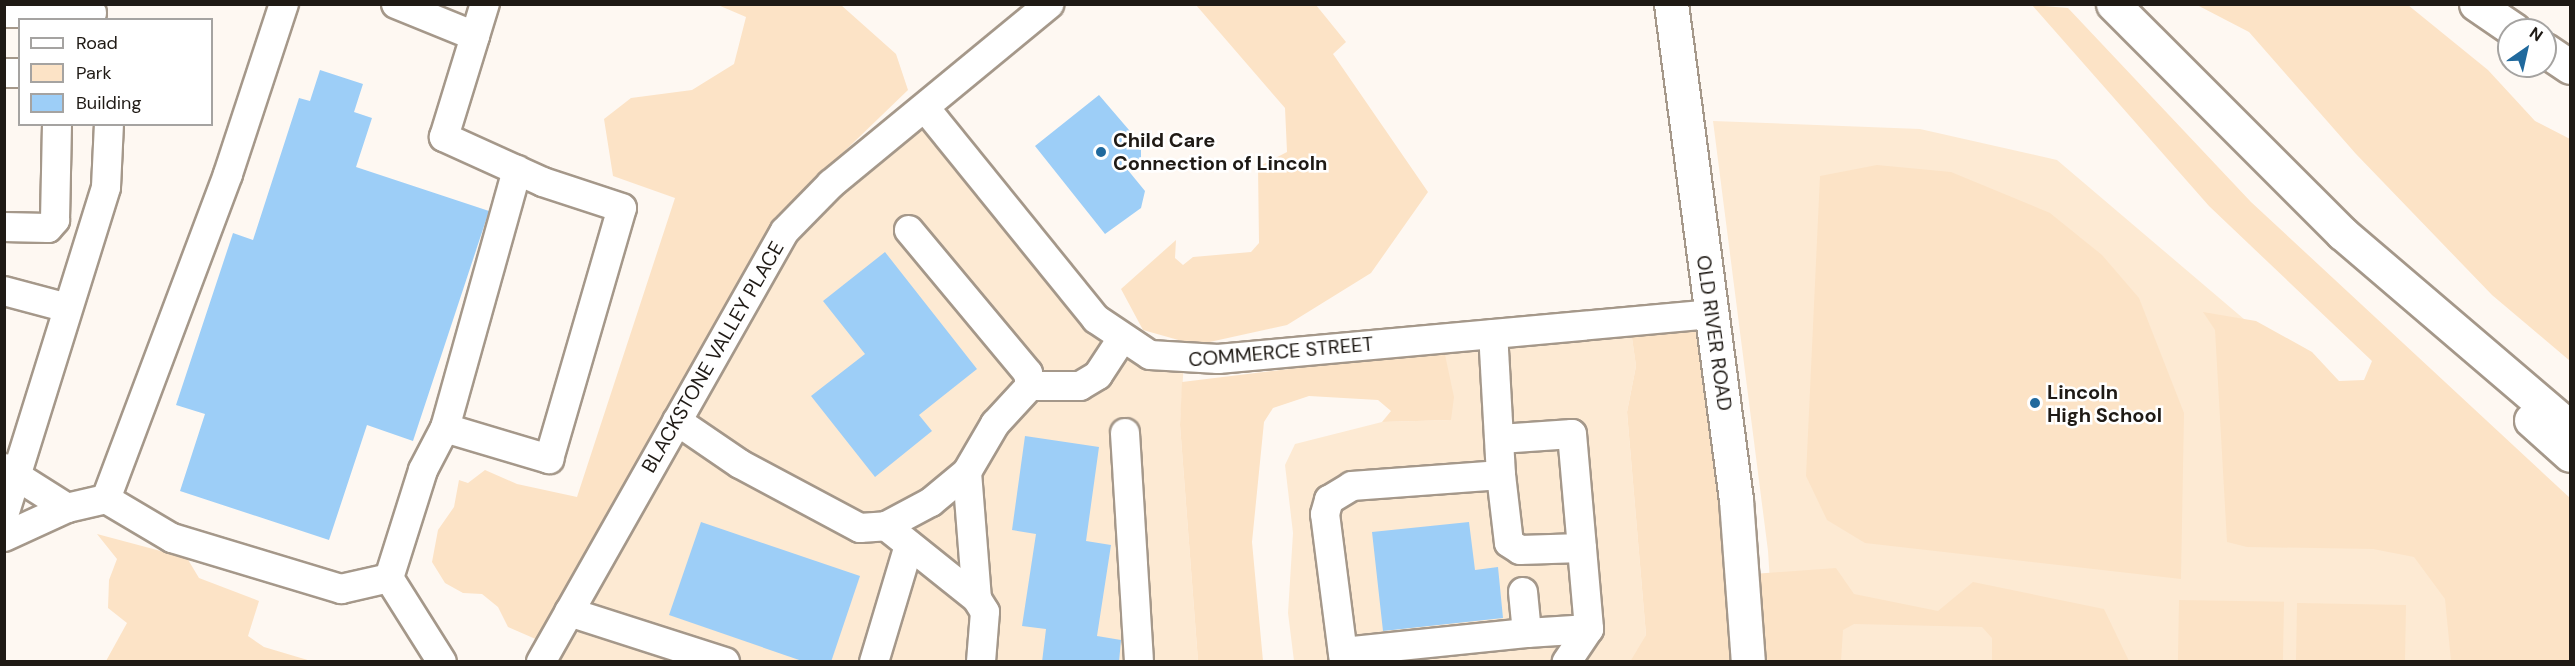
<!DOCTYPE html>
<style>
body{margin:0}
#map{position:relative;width:2575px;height:666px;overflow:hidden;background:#fef8f2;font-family:"DM Sans",sans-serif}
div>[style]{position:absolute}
.built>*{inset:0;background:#fdead3}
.green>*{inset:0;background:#fce3c6;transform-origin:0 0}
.building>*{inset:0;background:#9dcef7}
.roads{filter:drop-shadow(2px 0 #a5988a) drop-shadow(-2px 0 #a5988a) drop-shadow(0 2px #a5988a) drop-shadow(0 -2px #a5988a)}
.minor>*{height:28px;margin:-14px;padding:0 14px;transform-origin:14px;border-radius:14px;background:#fff}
.major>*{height:33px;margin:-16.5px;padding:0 16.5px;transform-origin:16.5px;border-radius:16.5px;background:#fff}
.highway>*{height:33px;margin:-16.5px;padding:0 16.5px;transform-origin:16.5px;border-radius:16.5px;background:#fff}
.dots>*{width:16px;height:16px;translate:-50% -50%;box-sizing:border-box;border:3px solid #fff;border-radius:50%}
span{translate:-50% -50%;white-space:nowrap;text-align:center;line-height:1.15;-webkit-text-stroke:5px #fff;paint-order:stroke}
.poi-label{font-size:20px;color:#1f1a15;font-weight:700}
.left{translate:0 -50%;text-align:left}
.street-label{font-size:20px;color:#1f1a15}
.frame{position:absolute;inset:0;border:6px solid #1f1a15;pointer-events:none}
.legend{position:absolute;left:18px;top:18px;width:195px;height:108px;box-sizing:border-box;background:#fff;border:2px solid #a5a3a1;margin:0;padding:8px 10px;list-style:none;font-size:18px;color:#1f1a15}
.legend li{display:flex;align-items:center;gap:12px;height:30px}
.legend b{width:30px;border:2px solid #a5a3a1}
.north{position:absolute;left:2497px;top:18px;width:60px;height:60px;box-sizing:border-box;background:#fff;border:2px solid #a5a3a1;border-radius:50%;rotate:34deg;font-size:16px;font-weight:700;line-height:24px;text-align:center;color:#1f1a15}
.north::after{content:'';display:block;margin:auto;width:21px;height:27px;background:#20699d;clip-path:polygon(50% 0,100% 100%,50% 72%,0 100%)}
</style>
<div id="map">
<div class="built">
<i style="clip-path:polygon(921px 112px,1115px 345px,1184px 361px,1180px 425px,1198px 661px,538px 662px,795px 218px)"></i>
<i style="clip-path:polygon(1713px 121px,1920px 129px,2057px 160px,2278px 348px,2450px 575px,2480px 661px,1775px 661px,1768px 551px)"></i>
<i style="clip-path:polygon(1630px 324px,1636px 366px,1627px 412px,1646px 635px,1638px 657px,1630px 662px,1294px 661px,1288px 613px,1293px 533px,1285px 465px,1295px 444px,1382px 422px,1451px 420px,1443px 343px)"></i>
</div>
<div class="green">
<i style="clip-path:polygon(718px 5px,841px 5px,896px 54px,908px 90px,798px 196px,547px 644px,508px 627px,498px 607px,482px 594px,463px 593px,445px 583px,432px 562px,438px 530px,454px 507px,459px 480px,468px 483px,485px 470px,517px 484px,577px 497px,675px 198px,613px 176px,604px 119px,631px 98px,692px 90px,734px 64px,746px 17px)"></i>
<i style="clip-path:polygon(1196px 5px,1316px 5px,1346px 42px,1333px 54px,1428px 192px,1371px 273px,1287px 325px,1196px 345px,1143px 330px,1121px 289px,1176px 240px,1175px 258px,1183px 265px,1193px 257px,1251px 252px,1259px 243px,1258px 167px,1287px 152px,1285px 108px)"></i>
<i style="clip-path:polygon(2032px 5px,2068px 8px,2251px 202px,2570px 498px,2570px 661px,2451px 661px,2445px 599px,2414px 557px,2373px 549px,2247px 547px,2227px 542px,2215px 330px,2203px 312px,2256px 321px,2312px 352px,2339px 381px,2364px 380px,2372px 361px,2209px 206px)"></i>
<i style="clip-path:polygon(2197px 5px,2408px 5px,2488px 70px,2535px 121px,2570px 139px,2570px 361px,2492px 295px,2356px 154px,2249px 32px)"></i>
<i style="clip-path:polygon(1877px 165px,1951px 172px,2050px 213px,2102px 255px,2139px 298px,2184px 413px,2181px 579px,1865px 543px,1827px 520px,1806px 476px,1820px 176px)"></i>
<i style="clip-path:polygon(1704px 312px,1739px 575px,1836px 568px,1854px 594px,1938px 611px,1973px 582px,2104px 609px,2129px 661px,1992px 661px,1992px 638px,1982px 627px,1854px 624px,1843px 630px,1841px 661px,1630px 662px,1646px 635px,1627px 412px,1636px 366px,1630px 324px)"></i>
<i style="clip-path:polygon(1444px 350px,1454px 397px,1451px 420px,1382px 422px,1391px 411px,1378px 400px,1309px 396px,1273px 408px,1264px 422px,1252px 542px,1263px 661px,1198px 661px,1180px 425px,1182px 382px)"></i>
<i style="clip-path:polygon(97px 534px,187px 558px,199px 578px,259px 601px,248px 636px,264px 647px,311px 661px,106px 661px,127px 623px,108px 608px,109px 580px,117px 559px)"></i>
<i style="left:2179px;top:600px;width:105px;height:61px;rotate:1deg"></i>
<i style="left:2297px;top:603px;width:109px;height:58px;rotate:1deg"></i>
</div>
<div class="building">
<i style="clip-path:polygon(320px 70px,363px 84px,354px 112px,372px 118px,356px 167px,489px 211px,413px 441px,367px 425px,329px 540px,180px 491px,205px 414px,176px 405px,233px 233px,253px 240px,299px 98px,310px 101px)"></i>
<i style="clip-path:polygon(1099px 95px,1141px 144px,1141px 157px,1127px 169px,1145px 191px,1141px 208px,1105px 234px,1035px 146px)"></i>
<i style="clip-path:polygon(885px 252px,977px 369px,919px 415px,932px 431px,875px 477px,811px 396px,865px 354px,823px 301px)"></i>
<i style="clip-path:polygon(1025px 436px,1099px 447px,1086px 541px,1111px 545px,1097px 636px,1121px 640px,1119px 662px,1042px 662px,1046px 629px,1022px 626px,1036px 534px,1012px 530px)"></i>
<i style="clip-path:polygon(701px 522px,860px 576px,831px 662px,805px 662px,669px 615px)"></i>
<i style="clip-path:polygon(1469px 522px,1475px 570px,1498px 567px,1503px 618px,1383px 631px,1372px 532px)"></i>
</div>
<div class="roads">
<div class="minor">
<i style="left:396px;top:4px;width:85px;rotate:22.1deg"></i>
<i style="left:475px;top:36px;width:34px;rotate:-73deg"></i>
<i style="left:4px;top:13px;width:88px"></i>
<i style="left:4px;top:73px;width:16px"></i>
<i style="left:926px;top:109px;width:270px;rotate:51deg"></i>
<i style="left:1096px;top:319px;width:65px;rotate:33.7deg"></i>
<i style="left:1150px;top:355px;width:68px;rotate:3.4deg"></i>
<i style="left:1218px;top:359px;width:495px;rotate:-5.2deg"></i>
<i style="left:4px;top:227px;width:44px;rotate:1.3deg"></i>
<i style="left:48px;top:228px;width:11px;rotate:-49deg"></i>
<i style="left:55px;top:220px;width:96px;rotate:-88.8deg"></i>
<i style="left:4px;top:291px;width:66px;rotate:14.9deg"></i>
<i style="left:1030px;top:386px;width:50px"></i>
<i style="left:1080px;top:386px;width:21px;rotate:-31deg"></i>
<i style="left:1098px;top:375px;width:42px;rotate:-56.7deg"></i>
<i style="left:677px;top:421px;width:76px;rotate:34.3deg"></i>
<i style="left:740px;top:464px;width:136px;rotate:28.1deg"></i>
<i style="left:860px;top:528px;width:26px;rotate:-4deg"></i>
<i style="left:886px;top:526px;width:51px;rotate:-28.1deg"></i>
<i style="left:931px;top:502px;width:47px;rotate:-39.8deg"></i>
<i style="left:967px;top:472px;width:56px;rotate:-59.7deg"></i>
<i style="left:995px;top:424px;width:52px;rotate:-47.4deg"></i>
<i style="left:1030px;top:386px;width:13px;rotate:-99deg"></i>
<i style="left:1028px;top:373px;width:186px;rotate:-129.8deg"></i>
<i style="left:445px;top:428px;width:109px;rotate:16.6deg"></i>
<i style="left:549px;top:459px;width:261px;rotate:-73.8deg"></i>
<i style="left:622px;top:208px;width:83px;rotate:-161.8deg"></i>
<i style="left:543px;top:182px;width:109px;rotate:-155.6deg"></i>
<i style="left:444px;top:137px;width:106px;rotate:-72.9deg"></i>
<i style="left:1125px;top:433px;width:229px;rotate:86.5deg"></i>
<i style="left:1500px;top:439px;width:72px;rotate:-4deg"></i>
<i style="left:1572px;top:434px;width:196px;rotate:85deg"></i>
<i style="left:1589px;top:629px;width:40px;rotate:124deg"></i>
<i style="left:4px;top:468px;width:75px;rotate:32.4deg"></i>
<i style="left:67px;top:508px;width:40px;rotate:-13deg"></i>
<i style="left:106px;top:499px;width:77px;rotate:30.6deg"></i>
<i style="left:172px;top:538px;width:177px;rotate:16.8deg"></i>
<i style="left:341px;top:589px;width:49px;rotate:-12.9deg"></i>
<i style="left:967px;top:472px;width:127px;rotate:85.5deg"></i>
<i style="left:1501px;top:475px;width:68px;rotate:83.3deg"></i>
<i style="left:1509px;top:543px;width:13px;rotate:32deg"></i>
<i style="left:1520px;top:550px;width:62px;rotate:-1.8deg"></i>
<i style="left:106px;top:499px;width:347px;rotate:-69.4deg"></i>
<i style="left:228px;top:174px;width:179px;rotate:-71.8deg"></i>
<i style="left:4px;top:515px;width:343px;rotate:-72.7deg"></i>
<i style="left:106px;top:187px;width:63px;rotate:-87.3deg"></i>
<i style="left:886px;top:526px;width:117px;rotate:38.7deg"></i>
<i style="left:977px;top:599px;width:15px;rotate:58deg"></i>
<i style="left:985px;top:612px;width:50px;rotate:94.6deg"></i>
<i style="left:4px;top:537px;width:69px;rotate:-24.7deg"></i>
<i style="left:389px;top:578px;width:113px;rotate:-72.5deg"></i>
<i style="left:423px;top:470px;width:47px;rotate:-62.4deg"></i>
<i style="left:445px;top:428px;width:268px;rotate:-74.4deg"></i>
<i style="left:389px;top:578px;width:99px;rotate:57.8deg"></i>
<i style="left:1523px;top:592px;width:41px;rotate:84.4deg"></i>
<i style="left:1527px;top:633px;width:62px;rotate:-3.7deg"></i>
<i style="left:569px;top:612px;width:164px;rotate:17.8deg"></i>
<i style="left:1343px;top:652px;width:185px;rotate:-5.9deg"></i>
<i style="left:541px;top:662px;width:495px;rotate:-60.5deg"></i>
<i style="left:785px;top:231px;width:66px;rotate:-45.6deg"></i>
<i style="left:831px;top:184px;width:283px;rotate:-39.5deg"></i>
<i style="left:874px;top:662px;width:122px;rotate:-73.3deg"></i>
<i style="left:1344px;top:662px;width:149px;rotate:-97.3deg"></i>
<i style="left:1325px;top:514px;width:15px;rotate:-74deg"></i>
<i style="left:1329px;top:500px;width:27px;rotate:-31deg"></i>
<i style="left:1352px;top:486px;width:149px;rotate:-4.2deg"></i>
<i style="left:1501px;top:475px;width:141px;rotate:-93.2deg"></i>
</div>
<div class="major">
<i style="left:1671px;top:4px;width:500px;rotate:82.53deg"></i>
<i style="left:1736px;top:500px;width:162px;rotate:85.8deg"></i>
</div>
<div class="highway">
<i style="left:2113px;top:4px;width:324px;rotate:45deg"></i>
<i style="left:2342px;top:233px;width:300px;rotate:40.5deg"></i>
<i style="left:2476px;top:4px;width:46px;rotate:34.4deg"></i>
<i style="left:2545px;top:50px;width:30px;rotate:34deg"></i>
<i style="left:2531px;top:420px;width:52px;rotate:41.9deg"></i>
</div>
</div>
<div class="dots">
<i style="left:1101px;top:152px;background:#20699d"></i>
<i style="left:2035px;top:403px;background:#20699d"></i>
</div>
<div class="poi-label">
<span class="left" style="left:1113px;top:152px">Child Care<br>Connection of Lincoln</span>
<span class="left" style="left:2047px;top:404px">Lincoln<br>High School</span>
</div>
<div class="street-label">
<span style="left:1714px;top:333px;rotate:82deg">OLD RIVER ROAD</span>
<span style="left:1281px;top:352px;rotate:-5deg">COMMERCE STREET</span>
<span style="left:713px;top:357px;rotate:-60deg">BLACKSTONE VALLEY PLACE</span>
</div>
<div class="frame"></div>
<ul class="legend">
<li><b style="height:8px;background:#fff"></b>Road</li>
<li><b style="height:16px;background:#fce3c6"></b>Park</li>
<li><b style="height:16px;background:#9dcef7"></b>Building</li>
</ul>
<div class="north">N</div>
</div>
